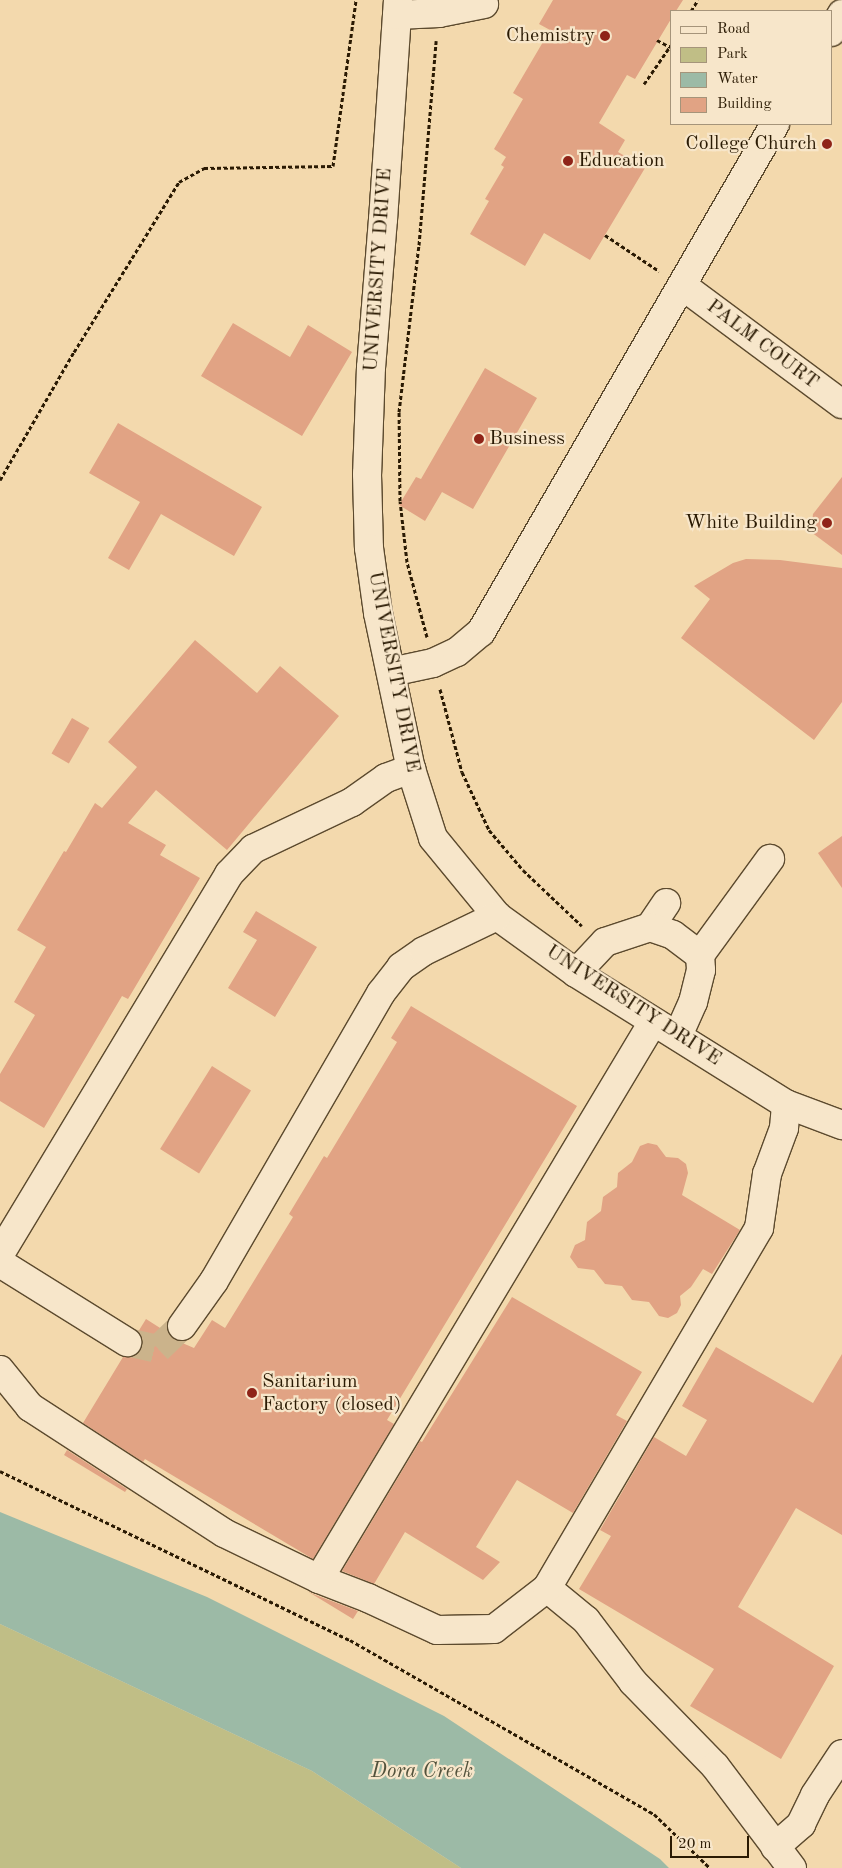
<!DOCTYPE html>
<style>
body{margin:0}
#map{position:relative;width:842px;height:1868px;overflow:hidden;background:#f3d9ad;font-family:"Old Standard TT",serif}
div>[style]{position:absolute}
.green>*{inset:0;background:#c0be86}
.water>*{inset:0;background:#9cbaa6}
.building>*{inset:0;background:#e1a384;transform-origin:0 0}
.minor-tunnel>*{height:28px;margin-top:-14px;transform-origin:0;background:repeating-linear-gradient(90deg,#cbb38b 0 28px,transparent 0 42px)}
.path>*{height:3px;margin-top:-1.5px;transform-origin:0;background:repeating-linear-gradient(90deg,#2a1a03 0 4px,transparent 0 6.5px)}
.roads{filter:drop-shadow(1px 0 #5c4a2e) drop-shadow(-1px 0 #5c4a2e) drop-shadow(0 1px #5c4a2e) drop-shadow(0 -1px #5c4a2e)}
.minor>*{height:28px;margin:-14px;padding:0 14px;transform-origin:14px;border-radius:14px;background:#f7e6ca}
.dots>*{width:14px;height:14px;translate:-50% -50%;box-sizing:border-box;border:2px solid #f7e6ca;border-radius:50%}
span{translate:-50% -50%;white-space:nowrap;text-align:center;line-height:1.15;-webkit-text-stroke:4.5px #f7e6ca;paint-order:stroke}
.poi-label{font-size:20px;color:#2a1a03}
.right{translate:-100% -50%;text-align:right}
.left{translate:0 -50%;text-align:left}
.street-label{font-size:20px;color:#2a1a03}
.water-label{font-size:21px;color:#52523c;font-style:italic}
.legend{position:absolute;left:670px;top:10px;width:162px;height:115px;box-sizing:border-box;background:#f7e6ca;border:1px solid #a5947a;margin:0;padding:6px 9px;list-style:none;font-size:15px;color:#2a1a03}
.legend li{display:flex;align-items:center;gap:10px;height:25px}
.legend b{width:25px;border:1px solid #a5947a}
.scale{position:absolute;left:670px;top:1836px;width:79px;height:22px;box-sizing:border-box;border:2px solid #2a1a03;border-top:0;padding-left:6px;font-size:15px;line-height:18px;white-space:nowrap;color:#2a1a03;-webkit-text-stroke:4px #f7e6ca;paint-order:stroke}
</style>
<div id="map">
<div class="green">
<i style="clip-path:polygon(0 1624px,312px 1771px,461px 1868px,0 1868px)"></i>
</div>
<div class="water">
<i style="clip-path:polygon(0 1512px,207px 1597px,444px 1716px,660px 1859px,669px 1868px,461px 1868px,312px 1771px,0 1624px)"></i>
</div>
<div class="building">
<i style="clip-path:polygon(553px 0,683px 0,676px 11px,671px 11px,671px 19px,635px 79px,627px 75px,599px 123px,625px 140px,618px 152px,645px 168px,605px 235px,590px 260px,544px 233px,525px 266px,470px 234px,489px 201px,485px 199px,504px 167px,501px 165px,506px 157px,494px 149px,523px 99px,513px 93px,550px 30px,539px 24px)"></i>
<i style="clip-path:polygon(233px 323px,290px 357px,308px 325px,352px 352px,302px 436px,201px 376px)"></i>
<i style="clip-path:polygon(485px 368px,537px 398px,473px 509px,442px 492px,425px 521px,399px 505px,416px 477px,421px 479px)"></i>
<i style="clip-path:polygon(118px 423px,262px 507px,234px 556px,161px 514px,129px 570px,108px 558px,140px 502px,89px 473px)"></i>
<i style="clip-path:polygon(842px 477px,842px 555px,811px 532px,813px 514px)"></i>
<i style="clip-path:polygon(746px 559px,780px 560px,842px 568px,842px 702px,814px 740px,681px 638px,710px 599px,694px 586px,733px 563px)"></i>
<i style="clip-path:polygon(195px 640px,257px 693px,280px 666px,339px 716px,227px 850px,156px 790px,128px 823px,166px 845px,160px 855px,200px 878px,128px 999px,122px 996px,44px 1128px,0 1101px,0 1074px,35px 1015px,14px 1002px,46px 947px,17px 930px,64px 851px,66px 852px,95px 803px,102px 808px,137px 767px,108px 742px)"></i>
<i style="left:72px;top:718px;width:20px;height:41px;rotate:30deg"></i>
<i style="clip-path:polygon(842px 836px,842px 888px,818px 853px)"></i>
<i style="clip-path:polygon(256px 911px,317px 947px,275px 1017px,228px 988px,257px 940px,243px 932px)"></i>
<i style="clip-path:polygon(411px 1006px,577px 1106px,387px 1420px,394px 1424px,313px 1559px,145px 1459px,143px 1462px,83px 1423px,123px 1357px,134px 1356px,140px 1350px,143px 1342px,138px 1332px,146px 1319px,168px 1333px,173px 1339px,194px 1348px,212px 1320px,225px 1328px,293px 1217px,289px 1214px,324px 1156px,327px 1158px,397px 1042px,391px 1038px)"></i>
<i style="left:212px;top:1066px;width:46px;height:98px;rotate:32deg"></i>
<i style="clip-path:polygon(648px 1143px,657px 1145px,666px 1157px,678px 1158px,686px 1164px,688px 1173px,682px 1195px,740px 1230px,712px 1274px,703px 1269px,691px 1287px,680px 1296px,681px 1305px,677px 1313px,668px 1318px,659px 1316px,649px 1302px,632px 1300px,622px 1286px,605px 1284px,594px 1270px,578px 1268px,570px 1257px,575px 1245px,585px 1240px,587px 1222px,601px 1211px,603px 1197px,617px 1187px,618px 1173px,632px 1162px,640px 1146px)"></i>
<i style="clip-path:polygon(512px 1297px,642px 1372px,616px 1415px,627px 1421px,573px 1513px,517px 1480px,476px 1547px,500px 1562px,483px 1580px,405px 1532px,374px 1584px,342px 1571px,420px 1441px,422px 1442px)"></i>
<i style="clip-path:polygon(716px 1347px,813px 1403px,842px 1354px,842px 1535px,796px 1508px,738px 1607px,834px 1666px,781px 1759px,690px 1706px,714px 1669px,579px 1589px,611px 1536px,600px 1530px,654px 1437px,686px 1456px,707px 1420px,682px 1406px)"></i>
<i style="clip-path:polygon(67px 1450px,127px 1489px,125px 1492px,64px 1455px)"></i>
<i style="clip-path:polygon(307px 1591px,313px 1594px,358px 1611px,353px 1619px)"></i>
</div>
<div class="minor-tunnel">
<i style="left:127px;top:1342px;width:32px;rotate:13deg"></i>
<i style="left:158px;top:1349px;width:33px;rotate:-44deg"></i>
</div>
<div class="path">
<i style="left:691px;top:11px;width:13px;rotate:-58deg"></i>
<i style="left:657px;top:40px;width:15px;rotate:28deg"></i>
<i style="left:644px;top:84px;width:47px;rotate:-55.3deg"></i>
<i style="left:605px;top:235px;width:65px;rotate:33.7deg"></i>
<i style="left:0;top:480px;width:148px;rotate:-60deg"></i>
<i style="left:74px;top:352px;width:200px;rotate:-58.3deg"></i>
<i style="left:179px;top:182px;width:29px;rotate:-29deg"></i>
<i style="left:204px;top:168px;width:129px;rotate:-0.9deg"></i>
<i style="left:333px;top:166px;width:168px;rotate:-82.1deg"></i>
<i style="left:427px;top:637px;width:78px;rotate:-104.9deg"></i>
<i style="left:407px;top:562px;width:61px;rotate:-96.5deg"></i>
<i style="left:400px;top:501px;width:89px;rotate:-90.6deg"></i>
<i style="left:399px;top:412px;width:168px;rotate:-83.2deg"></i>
<i style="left:419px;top:245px;width:205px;rotate:-85.2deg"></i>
<i style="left:440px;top:689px;width:86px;rotate:75.2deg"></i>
<i style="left:462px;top:772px;width:64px;rotate:65deg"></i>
<i style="left:489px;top:830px;width:52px;rotate:49.6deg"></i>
<i style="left:523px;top:870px;width:81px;rotate:43.5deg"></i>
<i style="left:0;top:1471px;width:389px;rotate:25.8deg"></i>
<i style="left:350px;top:1640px;width:350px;rotate:29.8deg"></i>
<i style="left:654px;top:1814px;width:78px;rotate:44deg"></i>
</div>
<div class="roads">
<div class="minor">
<i style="left:398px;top:0;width:220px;rotate:93.9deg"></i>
<i style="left:383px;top:219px;width:148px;rotate:94.6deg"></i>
<i style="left:371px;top:367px;width:107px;rotate:92.1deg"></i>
<i style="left:367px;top:474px;width:74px;rotate:88.5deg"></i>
<i style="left:369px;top:548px;width:66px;rotate:82.1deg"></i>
<i style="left:378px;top:613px;width:159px;rotate:78.1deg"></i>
<i style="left:411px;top:769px;width:72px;rotate:72.3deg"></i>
<i style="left:433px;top:838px;width:101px;rotate:50.6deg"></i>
<i style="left:497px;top:916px;width:97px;rotate:35.8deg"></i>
<i style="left:576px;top:973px;width:248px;rotate:32deg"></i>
<i style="left:786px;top:1104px;width:60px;rotate:20.6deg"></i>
<i style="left:397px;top:15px;width:42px;rotate:-2.7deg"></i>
<i style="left:439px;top:13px;width:46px;rotate:-11.3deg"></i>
<i style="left:831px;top:32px;width:21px;rotate:-59deg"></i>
<i style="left:683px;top:286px;width:198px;rotate:36.6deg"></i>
<i style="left:391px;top:672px;width:43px;rotate:-12.1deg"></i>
<i style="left:433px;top:663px;width:26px;rotate:-25deg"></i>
<i style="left:457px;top:652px;width:31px;rotate:-40deg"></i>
<i style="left:481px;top:632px;width:587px;rotate:-59.94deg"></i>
<i style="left:650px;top:927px;width:29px;rotate:-56deg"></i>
<i style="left:700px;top:955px;width:119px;rotate:-53.9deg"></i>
<i style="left:576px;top:973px;width:42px;rotate:-46.9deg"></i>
<i style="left:605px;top:942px;width:47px;rotate:-18.4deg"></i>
<i style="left:650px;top:927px;width:24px;rotate:19deg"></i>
<i style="left:673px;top:935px;width:34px;rotate:37deg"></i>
<i style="left:700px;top:955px;width:15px;rotate:86deg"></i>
<i style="left:701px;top:970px;width:33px;rotate:104deg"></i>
<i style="left:693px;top:1002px;width:37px;rotate:114deg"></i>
<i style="left:0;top:1254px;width:444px;rotate:-58.9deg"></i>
<i style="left:229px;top:874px;width:35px;rotate:-46deg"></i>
<i style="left:253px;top:849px;width:110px;rotate:-25.4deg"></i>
<i style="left:352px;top:802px;width:42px;rotate:-35.2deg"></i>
<i style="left:386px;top:778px;width:27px;rotate:-20deg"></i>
<i style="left:0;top:1263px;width:150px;rotate:31.9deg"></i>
<i style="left:182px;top:1326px;width:55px;rotate:-54.6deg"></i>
<i style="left:214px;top:1281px;width:333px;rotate:-59.9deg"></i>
<i style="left:381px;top:993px;width:33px;rotate:-52deg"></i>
<i style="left:401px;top:967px;width:28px;rotate:-35deg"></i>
<i style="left:424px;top:951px;width:81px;rotate:-25.6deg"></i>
<i style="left:0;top:1370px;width:48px;rotate:51deg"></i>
<i style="left:30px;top:1407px;width:231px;rotate:33deg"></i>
<i style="left:224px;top:1533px;width:106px;rotate:25.8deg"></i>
<i style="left:319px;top:1579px;width:53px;rotate:21.2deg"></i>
<i style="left:368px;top:1598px;width:76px;rotate:24.9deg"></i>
<i style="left:437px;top:1630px;width:57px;rotate:-1deg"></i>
<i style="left:494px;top:1629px;width:67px;rotate:-37.7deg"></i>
<i style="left:547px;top:1588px;width:50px;rotate:39.4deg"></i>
<i style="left:586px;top:1620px;width:78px;rotate:52.8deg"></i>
<i style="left:633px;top:1682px;width:117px;rotate:45.7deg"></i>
<i style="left:715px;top:1766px;width:128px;rotate:53deg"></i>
<i style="left:319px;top:1579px;width:649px;rotate:-59.05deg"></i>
<i style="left:547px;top:1588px;width:418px;rotate:-59.5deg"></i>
<i style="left:759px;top:1228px;width:55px;rotate:-81.6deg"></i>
<i style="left:767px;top:1174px;width:49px;rotate:-69.7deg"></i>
<i style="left:784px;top:1128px;width:24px;rotate:-85deg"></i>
<i style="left:775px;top:1847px;width:35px;rotate:-41deg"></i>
<i style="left:801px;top:1824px;width:32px;rotate:-64deg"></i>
<i style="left:815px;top:1795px;width:49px;rotate:-56.6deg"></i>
</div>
</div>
<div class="dots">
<i style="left:605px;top:36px;background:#8f2418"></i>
<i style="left:827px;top:144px;background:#8f2418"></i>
<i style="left:568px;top:161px;background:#8f2418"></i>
<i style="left:479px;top:439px;background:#8f2418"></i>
<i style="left:827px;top:523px;background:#8f2418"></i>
<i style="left:252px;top:1393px;background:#8f2418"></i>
</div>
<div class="poi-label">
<span class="right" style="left:595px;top:36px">Chemistry</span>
<span class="right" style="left:817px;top:144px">College Church</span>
<span class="left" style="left:578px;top:161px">Education</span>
<span class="left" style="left:489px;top:439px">Business</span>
<span class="right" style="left:817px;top:523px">White Building</span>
<span class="left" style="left:262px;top:1394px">Sanitarium<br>Factory (closed)</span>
</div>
<div class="street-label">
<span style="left:379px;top:270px;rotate:-86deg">UNIVERSITY DRIVE</span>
<span style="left:762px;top:345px;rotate:37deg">PALM COURT</span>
<span style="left:393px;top:672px;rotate:79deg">UNIVERSITY DRIVE</span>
<span style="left:633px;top:1006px;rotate:33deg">UNIVERSITY DRIVE</span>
</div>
<div class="water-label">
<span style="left:422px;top:1772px">Dora Creek</span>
</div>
<ul class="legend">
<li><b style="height:6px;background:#f7e6ca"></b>Road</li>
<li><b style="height:14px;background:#c0be86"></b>Park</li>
<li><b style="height:14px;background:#9cbaa6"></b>Water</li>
<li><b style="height:14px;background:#e1a384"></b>Building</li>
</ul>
<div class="scale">20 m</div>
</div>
